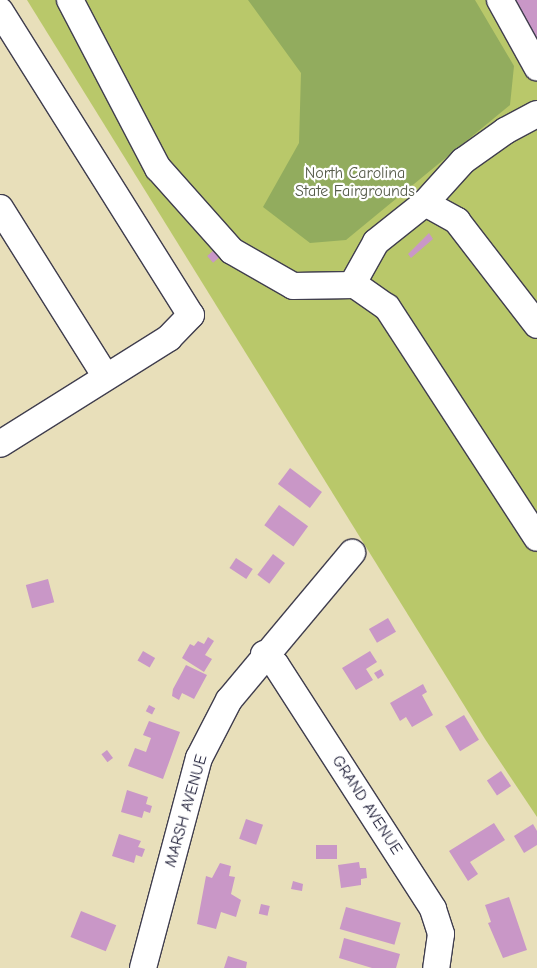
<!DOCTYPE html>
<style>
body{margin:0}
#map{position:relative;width:537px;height:968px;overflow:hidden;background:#e8dfba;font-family:"Comic Neue",sans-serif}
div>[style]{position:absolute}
.green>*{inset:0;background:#b9c86a}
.forest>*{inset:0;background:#92ac5e}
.building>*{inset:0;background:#c997c7;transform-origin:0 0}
.roads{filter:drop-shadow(1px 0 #403e4e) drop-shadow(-1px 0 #403e4e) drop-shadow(0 1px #403e4e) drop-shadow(0 -1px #403e4e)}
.minor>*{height:26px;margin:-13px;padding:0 13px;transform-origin:13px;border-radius:13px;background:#fff}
span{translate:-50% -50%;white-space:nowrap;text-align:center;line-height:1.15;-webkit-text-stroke:4.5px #fff;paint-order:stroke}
.park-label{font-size:16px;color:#575c4b}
.street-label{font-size:16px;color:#22223b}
</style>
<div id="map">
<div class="green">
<i style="clip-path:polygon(27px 0,537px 0,537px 817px,485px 739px)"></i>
</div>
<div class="forest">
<i style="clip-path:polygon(248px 0,475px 0,514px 66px,510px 105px,346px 240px,310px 243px,263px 207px,299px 143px,301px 73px)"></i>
</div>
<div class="building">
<i style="clip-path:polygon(513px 0,537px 0,537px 43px)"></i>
<i style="clip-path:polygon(429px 233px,433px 239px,411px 258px,408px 254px)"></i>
<i style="left:214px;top:250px;width:9px;height:9px;rotate:49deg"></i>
<i style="left:290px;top:468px;width:40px;height:20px;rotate:37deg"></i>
<i style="left:279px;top:505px;width:36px;height:25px;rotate:36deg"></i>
<i style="left:273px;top:554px;width:15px;height:26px;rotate:37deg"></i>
<i style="left:236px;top:558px;width:20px;height:12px;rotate:33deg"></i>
<i style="left:48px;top:579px;width:24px;height:23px;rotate:75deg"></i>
<i style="left:388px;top:618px;width:16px;height:22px;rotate:60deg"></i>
<i style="clip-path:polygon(208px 637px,214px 641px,205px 655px,212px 659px,204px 672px,182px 658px,190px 644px,194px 646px,198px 641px,204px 644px)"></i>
<i style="left:143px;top:651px;width:14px;height:11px;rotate:30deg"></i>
<i style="clip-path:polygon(370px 651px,377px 662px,366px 669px,373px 680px,356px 690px,342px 668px)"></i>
<i style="clip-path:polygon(186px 665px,207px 675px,194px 699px,182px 693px,179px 700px,172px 696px,173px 689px)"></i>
<i style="clip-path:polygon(381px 669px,384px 675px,378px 679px,374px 673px)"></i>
<i style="clip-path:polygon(423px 684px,427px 692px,422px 695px,433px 715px,412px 727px,406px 717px,400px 721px,390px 703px)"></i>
<i style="left:149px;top:705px;width:7px;height:7px;rotate:27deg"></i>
<i style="left:464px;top:715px;width:29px;height:22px;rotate:59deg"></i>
<i style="clip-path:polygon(149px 721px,180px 732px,163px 779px,128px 766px,135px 748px,146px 752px,151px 738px,143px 735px)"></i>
<i style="left:107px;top:750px;width:10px;height:7px;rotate:53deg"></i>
<i style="left:501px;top:771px;width:18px;height:17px;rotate:56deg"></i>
<i style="clip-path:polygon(127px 790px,148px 797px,146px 804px,152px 806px,150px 813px,144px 811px,142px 818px,121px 812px)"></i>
<i style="left:246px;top:819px;width:18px;height:21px;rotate:19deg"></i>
<i style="clip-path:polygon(494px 823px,505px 840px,470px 862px,478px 874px,468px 881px,449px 851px)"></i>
<i style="clip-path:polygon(533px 824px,537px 831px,537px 845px,524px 853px,514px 836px)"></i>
<i style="clip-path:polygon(119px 834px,141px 841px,138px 847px,145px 849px,142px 857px,136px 855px,134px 863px,112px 856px)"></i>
<i style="left:316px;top:845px;width:21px;height:14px"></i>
<i style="clip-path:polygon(359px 862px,360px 868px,366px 868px,367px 878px,361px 879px,361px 885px,341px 888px,338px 865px)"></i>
<i style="clip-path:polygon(220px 863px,231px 866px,229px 876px,235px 877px,231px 894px,241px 900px,236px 917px,221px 912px,216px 929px,197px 924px,206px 876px,212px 878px)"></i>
<i style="clip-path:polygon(293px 881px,303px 884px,302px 891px,291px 889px)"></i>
<i style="clip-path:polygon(509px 897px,527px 950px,503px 958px,488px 923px,491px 922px,485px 905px)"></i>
<i style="left:261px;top:904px;width:9px;height:10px;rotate:13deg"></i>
<i style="left:346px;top:907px;width:57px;height:23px;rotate:16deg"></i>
<i style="left:81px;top:911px;width:38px;height:28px;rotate:22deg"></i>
<i style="clip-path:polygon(344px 938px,400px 954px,396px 968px,372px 968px,339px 958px)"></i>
<i style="clip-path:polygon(228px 956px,247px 962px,246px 968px,224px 968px)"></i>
</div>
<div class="roads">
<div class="minor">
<i style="left:70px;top:0;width:190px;rotate:62.4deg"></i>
<i style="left:158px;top:168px;width:111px;rotate:48.3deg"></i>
<i style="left:232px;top:251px;width:70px;rotate:29.8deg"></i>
<i style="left:293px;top:286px;width:62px;rotate:-0.9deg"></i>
<i style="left:355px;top:285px;width:39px;rotate:35deg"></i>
<i style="left:387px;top:307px;width:275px;rotate:57deg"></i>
<i style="left:500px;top:0;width:77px;rotate:61.1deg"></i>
<i style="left:0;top:11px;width:359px;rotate:57.9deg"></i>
<i style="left:191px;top:315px;width:32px;rotate:134deg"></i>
<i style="left:169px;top:338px;width:199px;rotate:147.9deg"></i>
<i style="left:425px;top:203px;width:57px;rotate:-47.9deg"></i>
<i style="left:463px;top:161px;width:52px;rotate:-35.5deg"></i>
<i style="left:505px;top:131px;width:36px;rotate:-28deg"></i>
<i style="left:0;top:208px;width:199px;rotate:57.9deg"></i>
<i style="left:352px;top:285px;width:49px;rotate:-60.8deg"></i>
<i style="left:376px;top:242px;width:63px;rotate:-38.5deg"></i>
<i style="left:425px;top:203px;width:37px;rotate:29deg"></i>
<i style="left:457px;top:221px;width:131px;rotate:52.4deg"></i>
<i style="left:264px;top:654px;width:16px;rotate:43deg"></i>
<i style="left:276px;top:665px;width:290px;rotate:57.2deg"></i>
<i style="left:433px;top:909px;width:26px;rotate:72deg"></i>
<i style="left:441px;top:934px;width:34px;rotate:98deg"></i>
<i style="left:143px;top:968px;width:217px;rotate:-75.1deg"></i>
<i style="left:199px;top:758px;width:65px;rotate:-62.7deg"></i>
<i style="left:229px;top:700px;width:192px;rotate:-50.1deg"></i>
</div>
</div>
<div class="park-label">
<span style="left:355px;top:182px">North Carolina<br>State Fairgrounds</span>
</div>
<div class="street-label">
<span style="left:367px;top:805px;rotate:57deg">GRAND AVENUE</span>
<span style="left:186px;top:811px;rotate:-74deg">MARSH AVENUE</span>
</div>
</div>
